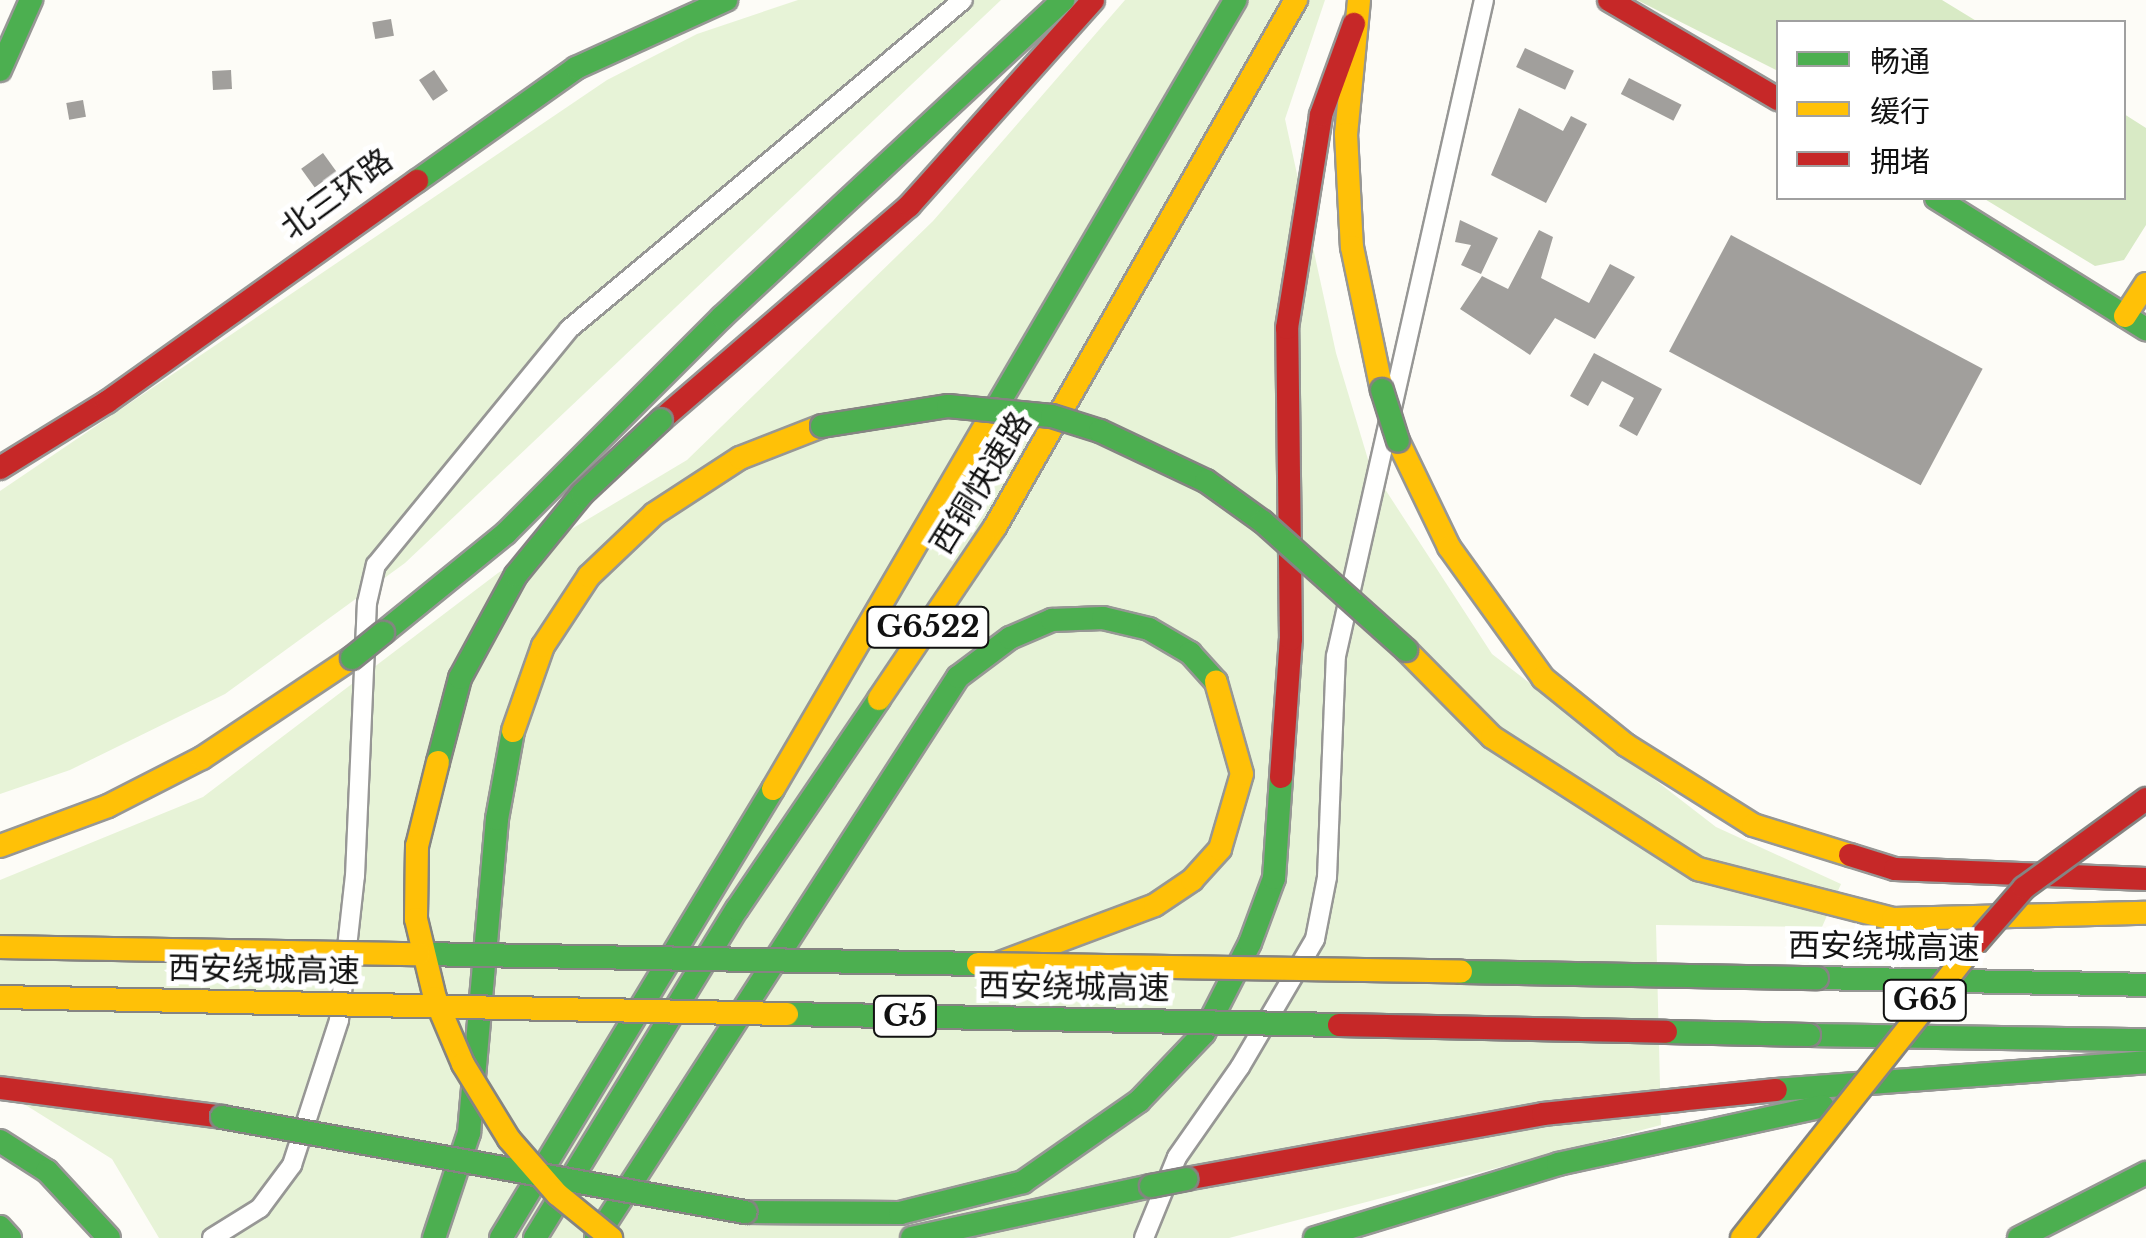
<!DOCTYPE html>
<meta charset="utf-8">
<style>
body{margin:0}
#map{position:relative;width:2146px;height:1238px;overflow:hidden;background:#fdfcf7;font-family:"Libre Baskerville","Noto Sans SC",serif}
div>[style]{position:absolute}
.green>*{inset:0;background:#e7f3d7}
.forest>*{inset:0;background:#d8eac5}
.building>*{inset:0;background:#a19f9c;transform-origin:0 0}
.roads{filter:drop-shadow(2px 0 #979795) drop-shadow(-2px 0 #979795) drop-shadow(0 2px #979795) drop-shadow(0 -2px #979795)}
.street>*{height:18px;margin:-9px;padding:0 9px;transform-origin:9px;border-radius:9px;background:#fffffe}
.fast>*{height:22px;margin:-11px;padding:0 11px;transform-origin:11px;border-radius:11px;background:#4caf50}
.slow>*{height:22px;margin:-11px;padding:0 11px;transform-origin:11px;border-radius:11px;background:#ffc107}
.jam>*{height:22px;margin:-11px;padding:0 11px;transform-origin:11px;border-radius:11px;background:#c62828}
.bridges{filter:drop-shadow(2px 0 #858482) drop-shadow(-2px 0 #858482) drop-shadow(0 2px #858482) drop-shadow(0 -2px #858482)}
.fast-bridge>*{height:22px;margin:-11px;padding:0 11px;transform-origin:11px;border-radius:11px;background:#4caf50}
.slow-bridge>*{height:22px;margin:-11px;padding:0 11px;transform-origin:11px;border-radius:11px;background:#ffc107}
.jam-bridge>*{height:22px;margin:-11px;padding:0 11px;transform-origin:11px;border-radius:11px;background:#c62828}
span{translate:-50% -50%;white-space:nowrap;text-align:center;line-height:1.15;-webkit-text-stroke:10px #fff;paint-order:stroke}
.shield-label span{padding:2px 8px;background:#fff;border:2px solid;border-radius:8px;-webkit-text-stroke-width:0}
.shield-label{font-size:30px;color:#111;font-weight:700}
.street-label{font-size:32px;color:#111}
.legend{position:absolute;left:1776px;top:20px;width:350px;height:180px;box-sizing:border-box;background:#fff;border:2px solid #a0a0a0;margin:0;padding:12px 18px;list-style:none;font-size:30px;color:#111}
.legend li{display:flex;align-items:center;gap:20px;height:50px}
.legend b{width:50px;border:2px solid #a0a0a0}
</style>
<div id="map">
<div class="green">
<i style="clip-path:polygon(798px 0,1001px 0,405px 563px,225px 694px,70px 770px,0 794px,0 491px,607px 80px,697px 34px)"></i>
<i style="clip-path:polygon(1125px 0,1325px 0,1285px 119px,1336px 353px,1370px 466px,1492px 654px,1716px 827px,1841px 884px,1822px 927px,1656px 925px,1661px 1125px,1229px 1238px,159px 1238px,112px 1159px,0 1089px,0 880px,203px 797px,498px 573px,687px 460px,933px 221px)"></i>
</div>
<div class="forest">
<i style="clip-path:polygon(1637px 0,1942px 0,1978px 22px,1778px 22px,1778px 71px)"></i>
<i style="clip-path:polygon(2124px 114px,2146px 128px,2146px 225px,2124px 260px,2095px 266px,1983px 198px,2124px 198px)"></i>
</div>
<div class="building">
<i style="left:391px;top:19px;width:17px;height:19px;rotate:80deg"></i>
<i style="left:1525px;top:48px;width:54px;height:21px;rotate:25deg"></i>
<i style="left:231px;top:70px;width:19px;height:19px;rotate:87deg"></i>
<i style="left:434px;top:70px;width:25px;height:18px;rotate:56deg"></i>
<i style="left:1629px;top:78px;width:59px;height:18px;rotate:27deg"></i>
<i style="left:83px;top:100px;width:17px;height:17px;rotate:80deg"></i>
<i style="clip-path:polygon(1519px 108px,1563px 131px,1571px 116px,1587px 124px,1546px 203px,1491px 175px)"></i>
<i style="left:323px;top:153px;width:24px;height:27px;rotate:54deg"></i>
<i style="clip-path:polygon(1460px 220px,1498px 238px,1481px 274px,1461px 265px,1471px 245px,1455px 242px)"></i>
<i style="clip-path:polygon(1539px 230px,1553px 237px,1541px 278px,1589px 303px,1610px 264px,1635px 277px,1595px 339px,1555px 318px,1530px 355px,1460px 309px,1482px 276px,1508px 289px)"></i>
<i style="left:1731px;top:235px;width:285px;height:132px;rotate:28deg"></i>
<i style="clip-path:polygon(1594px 353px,1662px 389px,1637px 436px,1619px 426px,1634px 398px,1602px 381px,1588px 406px,1570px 396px)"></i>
</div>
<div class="roads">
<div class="street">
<i style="left:212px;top:1238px;width:57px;rotate:-32deg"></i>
<i style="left:260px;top:1208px;width:54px;rotate:-53.3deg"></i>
<i style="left:292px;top:1165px;width:152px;rotate:-72deg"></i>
<i style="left:339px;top:1020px;width:145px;rotate:-83.7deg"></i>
<i style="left:355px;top:876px;width:273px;rotate:-87.5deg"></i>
<i style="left:367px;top:603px;width:39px;rotate:-77deg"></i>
<i style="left:376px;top:565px;width:305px;rotate:-50.7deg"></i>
<i style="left:569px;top:329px;width:513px;rotate:-39.86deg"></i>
<i style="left:1144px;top:1238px;width:87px;rotate:-67.8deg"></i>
<i style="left:1177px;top:1157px;width:110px;rotate:-55deg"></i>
<i style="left:1240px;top:1067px;width:148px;rotate:-59.6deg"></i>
<i style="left:1315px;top:939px;width:63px;rotate:-79deg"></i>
<i style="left:1327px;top:877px;width:221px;rotate:-87.7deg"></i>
<i style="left:1336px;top:656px;width:672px;rotate:-77.29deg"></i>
</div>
<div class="fast">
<i style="left:0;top:70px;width:77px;rotate:-66.1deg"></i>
<i style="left:417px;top:181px;width:195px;rotate:-35.4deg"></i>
<i style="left:576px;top:68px;width:165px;rotate:-24.4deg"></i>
<i style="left:1936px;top:198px;width:248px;rotate:32deg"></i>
<i style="left:996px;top:408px;width:473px;rotate:-59.6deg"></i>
<i style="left:383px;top:633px;width:159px;rotate:-39.1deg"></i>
<i style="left:506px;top:533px;width:305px;rotate:-45deg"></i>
<i style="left:722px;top:317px;width:466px;rotate:-42.9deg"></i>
<i style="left:1817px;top:978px;width:329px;rotate:1.2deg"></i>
<i style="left:1809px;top:1035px;width:337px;rotate:0.9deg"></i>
<i style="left:1776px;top:1090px;width:371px;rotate:-4.3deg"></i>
<i style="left:0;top:1141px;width:56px;rotate:32.6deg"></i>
<i style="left:47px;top:1171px;width:91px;rotate:47.2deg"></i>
<i style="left:745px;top:1212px;width:155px;rotate:0.4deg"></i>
<i style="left:900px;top:1213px;width:127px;rotate:-14.1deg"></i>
<i style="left:1023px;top:1182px;width:141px;rotate:-34.9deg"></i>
<i style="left:1139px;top:1101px;width:94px;rotate:-46.3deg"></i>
<i style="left:1204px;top:1033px;width:101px;rotate:-62.9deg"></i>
<i style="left:1250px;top:943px;width:69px;rotate:-69.7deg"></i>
<i style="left:1274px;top:878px;width:101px;rotate:-86deg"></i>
<i style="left:0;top:1227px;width:15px;rotate:48deg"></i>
<i style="left:434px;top:1238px;width:111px;rotate:-71.6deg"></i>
<i style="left:469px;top:1133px;width:315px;rotate:-84.9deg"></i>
<i style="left:497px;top:819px;width:89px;rotate:-79.7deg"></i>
<i style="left:501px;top:1238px;width:525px;rotate:-58.79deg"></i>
<i style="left:535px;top:1238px;width:386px;rotate:-58.5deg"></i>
<i style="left:737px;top:909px;width:254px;rotate:-55.9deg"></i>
<i style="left:596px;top:1238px;width:668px;rotate:-57.17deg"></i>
<i style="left:958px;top:677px;width:65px;rotate:-36.9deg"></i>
<i style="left:1010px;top:638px;width:46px;rotate:-23.2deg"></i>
<i style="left:1052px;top:620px;width:51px;rotate:-2.2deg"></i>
<i style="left:1103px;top:618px;width:47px;rotate:13.4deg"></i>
<i style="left:1149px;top:629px;width:48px;rotate:30.3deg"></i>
<i style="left:1190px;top:653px;width:39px;rotate:48deg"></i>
<i style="left:912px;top:1238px;width:245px;rotate:-12.3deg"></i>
<i style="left:1315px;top:1238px;width:254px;rotate:-16.9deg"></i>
<i style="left:1558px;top:1164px;width:271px;rotate:-12.3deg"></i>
<i style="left:2019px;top:1238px;width:143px;rotate:-27.1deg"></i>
</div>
<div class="slow">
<i style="left:1359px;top:0;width:135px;rotate:95.5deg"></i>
<i style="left:1346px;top:134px;width:113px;rotate:87deg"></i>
<i style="left:1352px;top:247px;width:146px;rotate:78.2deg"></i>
<i style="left:2125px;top:316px;width:38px;rotate:-57deg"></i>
<i style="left:1398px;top:441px;width:118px;rotate:64.3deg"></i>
<i style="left:1449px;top:547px;width:161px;rotate:54.3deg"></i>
<i style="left:1543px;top:678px;width:107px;rotate:38.9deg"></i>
<i style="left:1626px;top:745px;width:150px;rotate:32.2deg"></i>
<i style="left:1753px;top:825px;width:102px;rotate:17.2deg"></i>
<i style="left:1406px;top:650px;width:122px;rotate:45.3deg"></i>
<i style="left:1492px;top:737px;width:245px;rotate:32.7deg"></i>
<i style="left:1698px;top:869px;width:201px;rotate:14.4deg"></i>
<i style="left:1893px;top:919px;width:253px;rotate:-1.4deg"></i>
<i style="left:879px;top:699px;width:207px;rotate:-56deg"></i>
<i style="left:995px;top:527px;width:607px;rotate:-60.27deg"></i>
<i style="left:513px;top:731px;width:90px;rotate:-70.6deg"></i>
<i style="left:543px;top:646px;width:84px;rotate:-56.7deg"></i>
<i style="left:589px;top:576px;width:90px;rotate:-43.6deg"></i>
<i style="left:654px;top:514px;width:103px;rotate:-33.1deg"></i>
<i style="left:740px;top:458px;width:88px;rotate:-21.3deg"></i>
<i style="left:773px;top:789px;width:441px;rotate:-59.7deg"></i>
<i style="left:0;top:846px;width:115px;rotate:-20.3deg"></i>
<i style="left:108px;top:806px;width:106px;rotate:-27.1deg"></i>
<i style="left:202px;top:758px;width:180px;rotate:-33.7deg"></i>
<i style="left:1000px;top:963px;width:165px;rotate:-20.5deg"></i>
<i style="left:1155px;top:905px;width:45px;rotate:-34deg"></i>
<i style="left:1192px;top:880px;width:42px;rotate:-47.9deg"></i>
<i style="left:1220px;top:849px;width:78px;rotate:-73.7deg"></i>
<i style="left:1242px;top:774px;width:96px;rotate:-105.8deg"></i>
</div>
<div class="jam">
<i style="left:1609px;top:0;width:196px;rotate:30.4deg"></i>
<i style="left:661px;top:420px;width:328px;rotate:-40.8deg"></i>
<i style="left:909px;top:206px;width:276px;rotate:-48.2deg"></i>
<i style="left:0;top:468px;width:126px;rotate:-31.7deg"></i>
<i style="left:107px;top:402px;width:381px;rotate:-35.5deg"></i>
<i style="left:1281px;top:777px;width:138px;rotate:-85.9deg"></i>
<i style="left:1291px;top:639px;width:311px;rotate:-90.7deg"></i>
<i style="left:1287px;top:328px;width:216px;rotate:-80.9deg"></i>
<i style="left:1321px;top:115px;width:97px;rotate:-70.1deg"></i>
<i style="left:1850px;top:855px;width:47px;rotate:17.3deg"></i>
<i style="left:1895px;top:869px;width:251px;rotate:2.3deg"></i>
<i style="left:0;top:1088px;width:224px;rotate:7.4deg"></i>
<i style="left:1186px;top:1179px;width:363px;rotate:-10.3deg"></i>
<i style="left:1543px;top:1114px;width:234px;rotate:-5.9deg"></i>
</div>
</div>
<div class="bridges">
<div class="fast-bridge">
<i style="left:1382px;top:390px;width:53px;rotate:72.6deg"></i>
<i style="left:822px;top:426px;width:128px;rotate:-9deg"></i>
<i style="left:948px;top:406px;width:104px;rotate:5.5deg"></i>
<i style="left:1052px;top:416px;width:50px;rotate:17.4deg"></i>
<i style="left:1100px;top:431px;width:117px;rotate:25.3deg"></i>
<i style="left:1206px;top:481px;width:70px;rotate:35.7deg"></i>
<i style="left:1263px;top:522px;width:192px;rotate:41.8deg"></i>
<i style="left:352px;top:658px;width:40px;rotate:-39deg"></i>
<i style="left:438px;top:762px;width:87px;rotate:-75.3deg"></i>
<i style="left:460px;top:678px;width:117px;rotate:-61.5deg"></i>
<i style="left:516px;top:575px;width:104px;rotate:-50.8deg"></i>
<i style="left:582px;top:494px;width:108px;rotate:-43.1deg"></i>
<i style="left:419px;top:954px;width:559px;rotate:1.02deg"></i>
<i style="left:1461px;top:972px;width:356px;rotate:1deg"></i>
<i style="left:787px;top:1014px;width:552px;rotate:1.14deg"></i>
<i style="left:1666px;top:1032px;width:143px;rotate:1.2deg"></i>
<i style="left:222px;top:1117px;width:532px;rotate:10.3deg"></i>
<i style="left:1151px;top:1186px;width:36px;rotate:-11deg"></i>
</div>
<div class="slow-bridge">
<i style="left:438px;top:762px;width:87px;rotate:104deg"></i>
<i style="left:417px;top:846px;width:73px;rotate:90.8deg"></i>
<i style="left:416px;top:919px;width:81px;rotate:76.5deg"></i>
<i style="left:435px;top:998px;width:72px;rotate:67deg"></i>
<i style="left:463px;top:1064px;width:88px;rotate:58.5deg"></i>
<i style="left:509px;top:1139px;width:73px;rotate:48.9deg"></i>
<i style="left:557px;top:1194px;width:70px;rotate:39.2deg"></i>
<i style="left:0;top:947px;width:419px;rotate:1deg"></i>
<i style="left:978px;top:964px;width:483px;rotate:0.9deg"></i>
<i style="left:0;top:997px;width:787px;rotate:1.24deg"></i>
<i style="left:1742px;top:1238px;width:377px;rotate:-51.6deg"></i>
</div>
<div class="jam-bridge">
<i style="left:1976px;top:943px;width:73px;rotate:-48.9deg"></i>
<i style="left:2024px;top:888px;width:151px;rotate:-36.1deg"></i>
<i style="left:1339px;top:1025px;width:327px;rotate:1.2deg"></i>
</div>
</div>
<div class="shield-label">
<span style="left:928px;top:627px">G6522</span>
<span style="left:1925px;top:1000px">G65</span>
<span style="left:905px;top:1016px">G5</span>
</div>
<div class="street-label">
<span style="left:337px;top:194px;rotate:-36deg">北三环路</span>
<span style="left:981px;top:483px;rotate:-58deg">西铜快速路</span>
<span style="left:1884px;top:947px;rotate:1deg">西安绕城高速</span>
<span style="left:264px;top:970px;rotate:1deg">西安绕城高速</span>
<span style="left:1074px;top:987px;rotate:1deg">西安绕城高速</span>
</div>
<ul class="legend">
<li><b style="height:12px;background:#4caf50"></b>畅通</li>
<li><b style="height:12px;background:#ffc107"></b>缓行</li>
<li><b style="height:12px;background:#c62828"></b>拥堵</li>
</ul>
</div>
